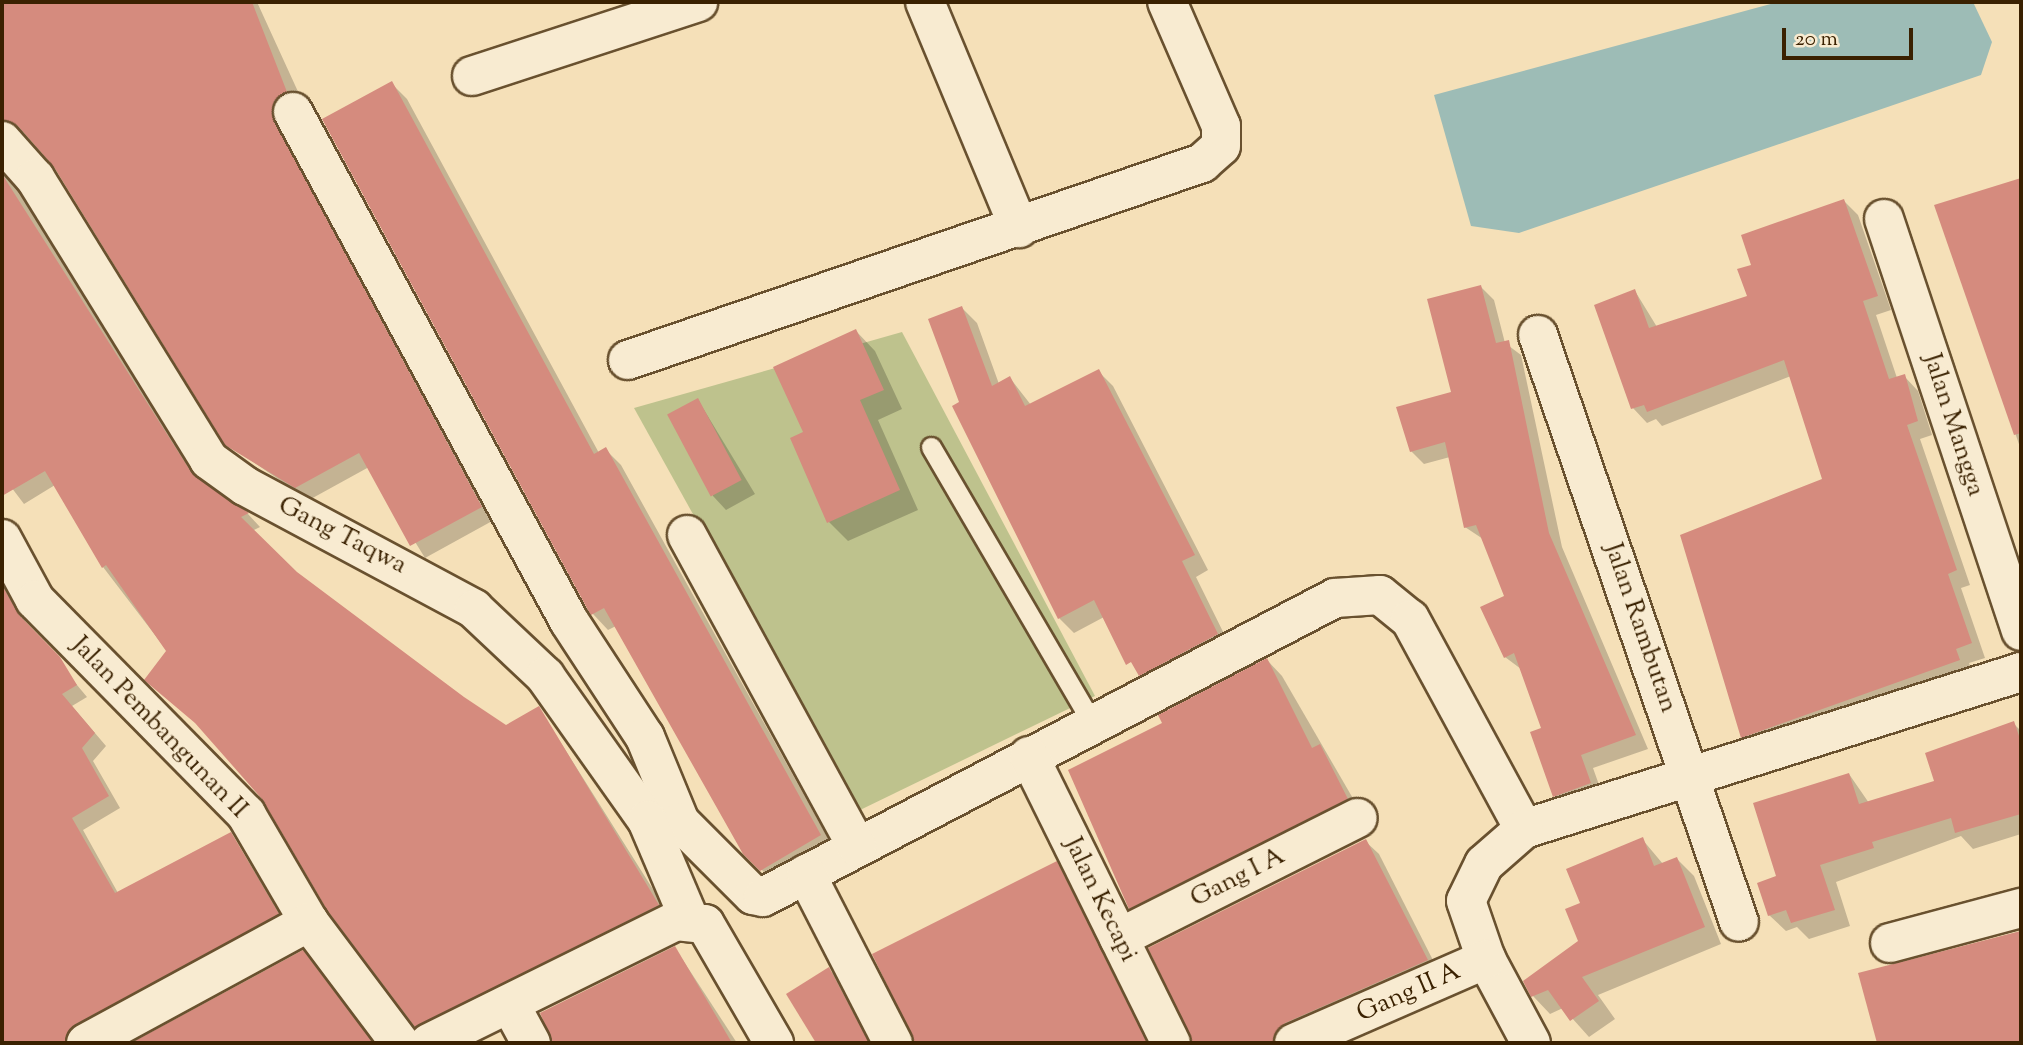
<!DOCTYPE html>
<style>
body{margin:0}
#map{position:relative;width:2023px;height:1045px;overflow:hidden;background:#f5e0b8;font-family:"Sorts Mill Goudy",serif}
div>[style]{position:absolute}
.green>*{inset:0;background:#bec28d}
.water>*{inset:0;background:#9dbcb6}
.shadow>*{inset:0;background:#0003}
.building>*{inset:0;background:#d58b7e;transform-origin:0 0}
.roads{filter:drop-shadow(2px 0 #69512f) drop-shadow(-2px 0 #69512f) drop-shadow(0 2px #69512f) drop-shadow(0 -2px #69512f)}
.service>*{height:19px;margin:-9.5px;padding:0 9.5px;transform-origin:9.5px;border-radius:9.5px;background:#f8ebd1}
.minor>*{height:38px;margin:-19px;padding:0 19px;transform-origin:19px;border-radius:19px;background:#f8ebd1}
span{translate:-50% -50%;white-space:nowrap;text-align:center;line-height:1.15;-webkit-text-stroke:5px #f8ebd1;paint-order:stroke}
.street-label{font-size:26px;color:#3a2101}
.frame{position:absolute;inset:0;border:4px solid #3a2101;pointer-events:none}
.scale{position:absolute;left:1782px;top:28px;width:131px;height:32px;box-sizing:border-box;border:4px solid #3a2101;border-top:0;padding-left:9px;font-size:21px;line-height:24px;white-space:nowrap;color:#3a2101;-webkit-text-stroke:5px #f8ebd1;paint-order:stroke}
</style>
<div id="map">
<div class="green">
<i style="clip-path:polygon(902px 332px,1095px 696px,858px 811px,634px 408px)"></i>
</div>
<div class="water">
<i style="clip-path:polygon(1778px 2px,1973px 2px,1992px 42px,1981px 75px,1519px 233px,1471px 226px,1434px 95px)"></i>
</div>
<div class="shadow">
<i style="clip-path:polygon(2px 2px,257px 2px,494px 520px,425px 558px,369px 467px,309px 500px,227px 444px,53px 162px,23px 132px,2px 138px,2px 107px,13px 101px,2px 83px,2px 66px,14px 59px,2px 38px)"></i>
<i style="clip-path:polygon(391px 83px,407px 99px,599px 453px,606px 450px,621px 465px,835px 851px,777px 885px,745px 853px,616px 626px,608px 630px,593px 614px)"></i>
<i style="clip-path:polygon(2px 171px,30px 206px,199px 480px,248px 514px,260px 527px,252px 531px,296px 573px,463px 698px,506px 727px,539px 708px,671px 918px,430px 1039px,417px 1026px,168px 652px,103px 567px,55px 485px,24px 504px,2px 475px,2px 350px,30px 334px,2px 288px)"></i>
<i style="clip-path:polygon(2021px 180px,2021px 450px,1937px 206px)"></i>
<i style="clip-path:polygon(1844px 201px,1858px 215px,1891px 310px,1876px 315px,1897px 378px,1904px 376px,1918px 391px,1932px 435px,1920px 439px,1970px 585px,1961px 588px,1985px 658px,1969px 663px,1973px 674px,1756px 751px,1742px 737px,1824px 480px,1791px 376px,1662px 426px,1656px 419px,1647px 423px,1633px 408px,1635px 291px,1657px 327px,1749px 297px,1753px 266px)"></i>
<i style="clip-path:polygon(1481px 287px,1494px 300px,1505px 343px,1521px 355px,1562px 547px,1648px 749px,1593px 768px,1603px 796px,1568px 809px,1555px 796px,1543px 729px,1521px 669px,1505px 657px,1506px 597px,1483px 539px,1465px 527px,1450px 457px,1424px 464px,1411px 451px,1453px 393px)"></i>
<i style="clip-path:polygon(962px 308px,977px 323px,999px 384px,1010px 378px,1031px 405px,1098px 371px,1113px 386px,1208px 570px,1196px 577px,1232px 650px,1142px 679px,1104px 617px,1074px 633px,1059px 618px,962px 403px)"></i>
<i style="clip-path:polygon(856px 331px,875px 351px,902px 409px,878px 420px,918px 510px,848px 541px,829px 522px,806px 433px)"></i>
<i style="clip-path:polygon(698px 400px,755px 494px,726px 510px,713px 496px)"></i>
<i style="clip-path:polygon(2px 571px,27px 625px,87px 697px,72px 706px,106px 746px,93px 761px,120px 808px,83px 830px,118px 893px,231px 834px,289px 926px,82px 1043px,2px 1043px)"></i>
<i style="clip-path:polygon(1267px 660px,1282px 676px,1362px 814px,1146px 923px,1130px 908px,1165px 724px)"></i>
<i style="clip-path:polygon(2013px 723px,2021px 731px,2021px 834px,1973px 849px,1961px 836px,1836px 882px,1850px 926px,1809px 939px,1797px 927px,1786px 931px,1769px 915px,1778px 878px,1849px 774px,1869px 803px,1937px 782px)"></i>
<i style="clip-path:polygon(1642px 839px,1663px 864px,1677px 859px,1694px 876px,1721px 944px,1598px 995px,1615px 1019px,1589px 1037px,1563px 1008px,1550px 1014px,1533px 996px,1580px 942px,1582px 904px)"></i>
<i style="clip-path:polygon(1365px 841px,1379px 854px,1440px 974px,1294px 1043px,1195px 1043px,1151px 949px)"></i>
<i style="clip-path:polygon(1056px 863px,1070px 877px,1152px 1043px,917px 1043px,874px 955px)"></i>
<i style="clip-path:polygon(2021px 931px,2021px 1043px,1878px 1043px,1860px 974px)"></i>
<i style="clip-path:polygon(675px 948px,737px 1043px,555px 1043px,542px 1014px)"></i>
<i style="clip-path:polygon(303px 952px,374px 1043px,135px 1043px)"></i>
<i style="clip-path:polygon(829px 970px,843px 983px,875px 1043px,818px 1043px,789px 995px)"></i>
</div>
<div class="building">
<i style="clip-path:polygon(2px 2px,252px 2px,287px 92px,274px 101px,274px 122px,482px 507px,410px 546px,359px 453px,295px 488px,225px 445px,54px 167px,18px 126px,2px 120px)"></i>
<i style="clip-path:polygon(392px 81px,594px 454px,606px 447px,821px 835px,760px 871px,743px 854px,604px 608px,591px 615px,588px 610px,322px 119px)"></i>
<i style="clip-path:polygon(2px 174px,191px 472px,249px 513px,241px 517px,297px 572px,464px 697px,506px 725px,539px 706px,659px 905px,415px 1027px,327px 910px,262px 799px,195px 723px,144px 680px,166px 651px,106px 565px,102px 568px,45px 471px,2px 496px)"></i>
<i style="clip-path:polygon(2021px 178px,2021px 433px,2014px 435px,1934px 205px)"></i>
<i style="clip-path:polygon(1844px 199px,1878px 296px,1863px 301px,1889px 379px,1905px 374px,1918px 421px,1907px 425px,1957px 570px,1948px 574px,1972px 643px,1956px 649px,1960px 660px,1741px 738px,1680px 535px,1822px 479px,1784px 360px,1647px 412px,1644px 405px,1631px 409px,1594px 305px,1635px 289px,1649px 328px,1747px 296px,1737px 269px,1751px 265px,1741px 235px)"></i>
<i style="clip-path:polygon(1481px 285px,1496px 343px,1509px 340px,1549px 533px,1636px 735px,1581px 755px,1591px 783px,1553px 797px,1530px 732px,1541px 728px,1514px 653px,1504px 658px,1480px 607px,1504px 596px,1476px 525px,1464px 528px,1445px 442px,1410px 452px,1396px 407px,1451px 392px,1427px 299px)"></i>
<i style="clip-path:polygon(962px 306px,992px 386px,1010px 376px,1025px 406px,1099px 369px,1195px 555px,1182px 561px,1218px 634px,1139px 676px,1131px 662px,1126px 665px,1094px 600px,1058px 619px,952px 406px,959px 402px,928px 319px)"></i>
<i style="clip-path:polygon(856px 329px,884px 390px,860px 400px,900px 490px,827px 523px,790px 438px,803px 432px,773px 367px)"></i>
<i style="left:698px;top:398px;width:93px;height:35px;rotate:62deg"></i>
<i style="clip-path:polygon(2px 585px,19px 615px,60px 657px,77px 685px,62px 694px,95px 733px,82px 748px,109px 796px,72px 818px,115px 893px,231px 832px,279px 914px,76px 1024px,64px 1043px,2px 1043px)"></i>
<i style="clip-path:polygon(1267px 658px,1312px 748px,1320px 744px,1348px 799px,1129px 909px,1068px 770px,1162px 723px,1158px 715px)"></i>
<i style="clip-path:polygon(2014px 721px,2021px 742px,2021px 814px,1955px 833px,1951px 818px,1872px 842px,1874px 848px,1820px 865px,1835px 910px,1791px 923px,1786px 910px,1768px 916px,1757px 883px,1776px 876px,1753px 803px,1849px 773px,1859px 804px,1934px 781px,1925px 753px)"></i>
<i style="clip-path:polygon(1643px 837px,1654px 866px,1677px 857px,1705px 927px,1582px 977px,1599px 1001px,1570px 1021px,1548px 990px,1531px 997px,1523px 981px,1578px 941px,1565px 909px,1580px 903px,1566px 869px)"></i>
<i style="clip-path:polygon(1366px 839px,1428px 960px,1285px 1023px,1272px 1043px,1193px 1043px,1148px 948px)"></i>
<i style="clip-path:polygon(1057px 861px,1147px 1043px,915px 1043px,872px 954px)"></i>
<i style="clip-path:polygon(2021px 931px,2021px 1043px,1877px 1043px,1858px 973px)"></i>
<i style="clip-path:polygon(675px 946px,732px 1043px,553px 1043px,540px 1013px)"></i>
<i style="clip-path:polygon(303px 950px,373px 1043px,131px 1043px)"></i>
<i style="clip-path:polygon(829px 967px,869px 1043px,816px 1043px,786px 994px)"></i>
</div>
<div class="roads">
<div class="service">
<i style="left:931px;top:447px;width:319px;rotate:59.7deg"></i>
</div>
<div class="minor">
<i style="left:925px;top:2px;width:245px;rotate:67.4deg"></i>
<i style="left:472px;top:76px;width:238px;rotate:-18.1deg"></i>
<i style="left:293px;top:112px;width:579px;rotate:61.53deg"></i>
<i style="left:569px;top:621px;width:139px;rotate:56.8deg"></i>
<i style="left:645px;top:737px;width:92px;rotate:67.6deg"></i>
<i style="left:680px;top:822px;width:103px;rotate:45deg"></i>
<i style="left:753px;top:895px;width:10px;rotate:11deg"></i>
<i style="left:763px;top:897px;width:645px;rotate:-27.6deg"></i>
<i style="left:1335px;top:598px;width:45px;rotate:-3.8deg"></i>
<i style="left:1380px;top:595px;width:38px;rotate:39deg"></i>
<i style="left:1410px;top:619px;width:239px;rotate:61.5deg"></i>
<i style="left:1524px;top:829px;width:521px;rotate:-17.53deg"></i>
<i style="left:2px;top:141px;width:50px;rotate:48.3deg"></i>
<i style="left:35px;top:178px;width:331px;rotate:58.3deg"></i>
<i style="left:209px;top:460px;width:44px;rotate:35.8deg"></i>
<i style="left:245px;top:486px;width:260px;rotate:28.2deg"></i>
<i style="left:474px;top:609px;width:98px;rotate:43.3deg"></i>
<i style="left:545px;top:676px;width:176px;rotate:54.7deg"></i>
<i style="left:647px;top:820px;width:110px;rotate:66.9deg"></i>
<i style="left:1884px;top:219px;width:434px;rotate:71.6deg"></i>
<i style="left:1538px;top:335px;width:620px;rotate:71.1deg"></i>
<i style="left:628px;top:360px;width:607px;rotate:-18.94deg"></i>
<i style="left:1202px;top:163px;width:25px;rotate:-42deg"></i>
<i style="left:1221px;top:146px;width:20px;rotate:-90deg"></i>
<i style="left:1221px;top:126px;width:135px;rotate:-113.5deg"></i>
<i style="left:687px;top:535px;width:355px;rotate:61.4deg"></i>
<i style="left:2px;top:539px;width:69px;rotate:61.6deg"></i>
<i style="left:35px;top:600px;width:301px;rotate:45.4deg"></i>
<i style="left:246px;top:814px;width:125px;rotate:59.7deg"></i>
<i style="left:309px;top:922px;width:151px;rotate:53.1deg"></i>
<i style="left:1029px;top:756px;width:320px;rotate:63.7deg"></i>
<i style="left:1524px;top:829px;width:53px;rotate:138.8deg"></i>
<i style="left:1484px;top:864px;width:41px;rotate:115.9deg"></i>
<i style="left:1466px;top:901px;width:61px;rotate:71deg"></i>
<i style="left:1486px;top:959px;width:95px;rotate:61.8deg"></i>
<i style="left:806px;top:874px;width:190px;rotate:62.8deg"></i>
<i style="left:1119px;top:938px;width:267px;rotate:-26.7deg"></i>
<i style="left:1890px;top:943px;width:136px;rotate:-15deg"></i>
<i style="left:511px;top:1006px;width:42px;rotate:61.6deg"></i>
<i style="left:86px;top:1043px;width:254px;rotate:-28.5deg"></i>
<i style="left:429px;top:1043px;width:275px;rotate:-26.3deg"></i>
<i style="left:676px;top:921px;width:29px;rotate:6deg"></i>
<i style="left:705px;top:924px;width:138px;rotate:59.9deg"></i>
<i style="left:1294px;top:1043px;width:210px;rotate:-23.6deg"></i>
</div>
</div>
<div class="street-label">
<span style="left:1953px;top:425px;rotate:72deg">Jalan Mangga</span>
<span style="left:342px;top:536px;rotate:27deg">Gang Taqwa</span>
<span style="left:1640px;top:628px;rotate:71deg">Jalan Rambutan</span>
<span style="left:159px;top:728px;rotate:46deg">Jalan Pembangunan II</span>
<span style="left:1238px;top:878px;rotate:-27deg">Gang I A</span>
<span style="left:1100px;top:900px;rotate:64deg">Jalan Kecapi</span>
<span style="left:1409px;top:993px;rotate:-24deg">Gang II A</span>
</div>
<div class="frame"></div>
<div class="scale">20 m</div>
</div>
